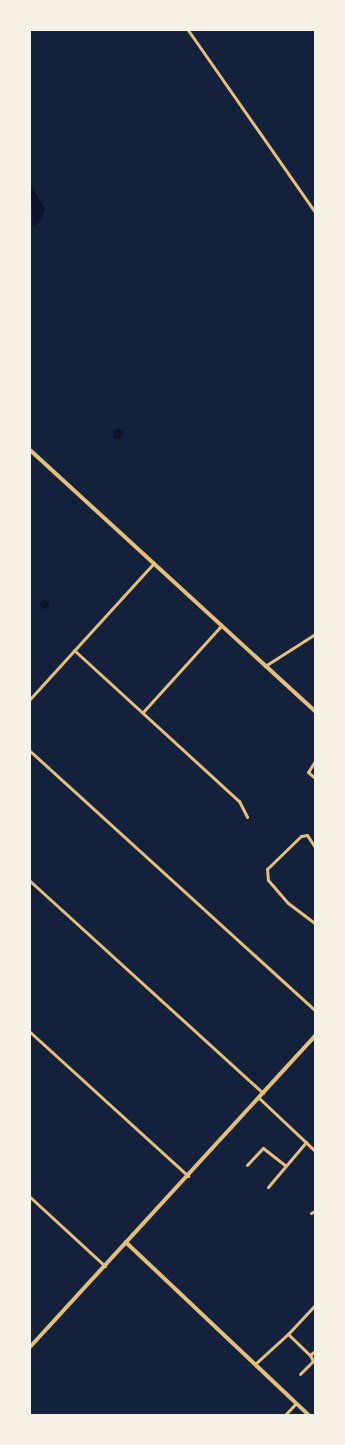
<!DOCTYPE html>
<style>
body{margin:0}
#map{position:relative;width:345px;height:1445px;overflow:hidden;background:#14213d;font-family:"Nunito Sans",sans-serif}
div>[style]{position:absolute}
.water>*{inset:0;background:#0b132b}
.round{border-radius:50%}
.minor>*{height:3px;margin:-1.5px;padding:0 1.5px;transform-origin:1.5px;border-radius:1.5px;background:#e5c07b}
.tertiary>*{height:3.5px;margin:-1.75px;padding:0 1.75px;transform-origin:1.75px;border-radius:1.75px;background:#e5c07b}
.secondary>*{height:4px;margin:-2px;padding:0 2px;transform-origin:2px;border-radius:2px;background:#e5c07b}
span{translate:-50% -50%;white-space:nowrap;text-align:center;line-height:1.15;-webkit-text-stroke:3.5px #f6f1e7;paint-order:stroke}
.frame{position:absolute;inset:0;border:31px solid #f6f1e7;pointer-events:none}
</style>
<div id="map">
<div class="water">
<i style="clip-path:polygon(30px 183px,45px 209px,39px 223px,33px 226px)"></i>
<i class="round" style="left:113px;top:429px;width:10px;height:10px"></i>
<i class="round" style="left:39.5px;top:599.5px;width:9px;height:9px"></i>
</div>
<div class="minor">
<i style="left:188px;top:30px;width:222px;rotate:55.1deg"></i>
<i style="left:74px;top:650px;width:224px;rotate:42.5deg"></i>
<i style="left:239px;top:801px;width:18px;rotate:63deg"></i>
<i style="left:265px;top:666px;width:59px;rotate:-32.6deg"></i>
<i style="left:30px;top:699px;width:183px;rotate:-47.7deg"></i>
<i style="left:143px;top:712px;width:116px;rotate:-47.8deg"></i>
<i style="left:30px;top:751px;width:385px;rotate:42.3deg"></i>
<i style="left:315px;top:761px;width:13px;rotate:122deg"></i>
<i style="left:308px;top:772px;width:9px;rotate:41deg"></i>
<i style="left:315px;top:847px;width:14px;rotate:-124deg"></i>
<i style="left:307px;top:835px;width:6px;rotate:171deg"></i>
<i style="left:301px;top:836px;width:47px;rotate:135.9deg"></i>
<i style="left:267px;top:869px;width:11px;rotate:85deg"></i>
<i style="left:268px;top:880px;width:30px;rotate:49deg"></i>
<i style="left:288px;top:903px;width:34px;rotate:37deg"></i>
<i style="left:30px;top:881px;width:315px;rotate:42.3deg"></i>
<i style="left:30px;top:1032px;width:214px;rotate:42.3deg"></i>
<i style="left:259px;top:1098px;width:77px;rotate:43.4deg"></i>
<i style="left:247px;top:1165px;width:23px;rotate:-47deg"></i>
<i style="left:263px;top:1148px;width:28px;rotate:38deg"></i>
<i style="left:268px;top:1187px;width:59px;rotate:-49.8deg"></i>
<i style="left:30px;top:1197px;width:102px;rotate:42.6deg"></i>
<i style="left:311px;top:1213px;width:4px;rotate:-27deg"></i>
<i style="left:288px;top:1334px;width:40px;rotate:-47deg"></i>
<i style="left:255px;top:1364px;width:45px;rotate:-42.3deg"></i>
<i style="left:288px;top:1334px;width:30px;rotate:44deg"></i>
<i style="left:300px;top:1374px;width:18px;rotate:-45deg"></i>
<i style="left:313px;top:1361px;width:7px;rotate:-117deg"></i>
<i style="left:310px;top:1355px;width:6px;rotate:-39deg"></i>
<i style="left:285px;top:1415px;width:16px;rotate:-47deg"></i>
</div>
<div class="tertiary">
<i style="left:126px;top:1242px;width:252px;rotate:43.4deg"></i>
</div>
<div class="secondary">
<i style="left:30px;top:450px;width:386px;rotate:42.5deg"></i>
<i style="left:30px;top:1347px;width:422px;rotate:-47.5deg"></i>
</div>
<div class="frame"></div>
</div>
